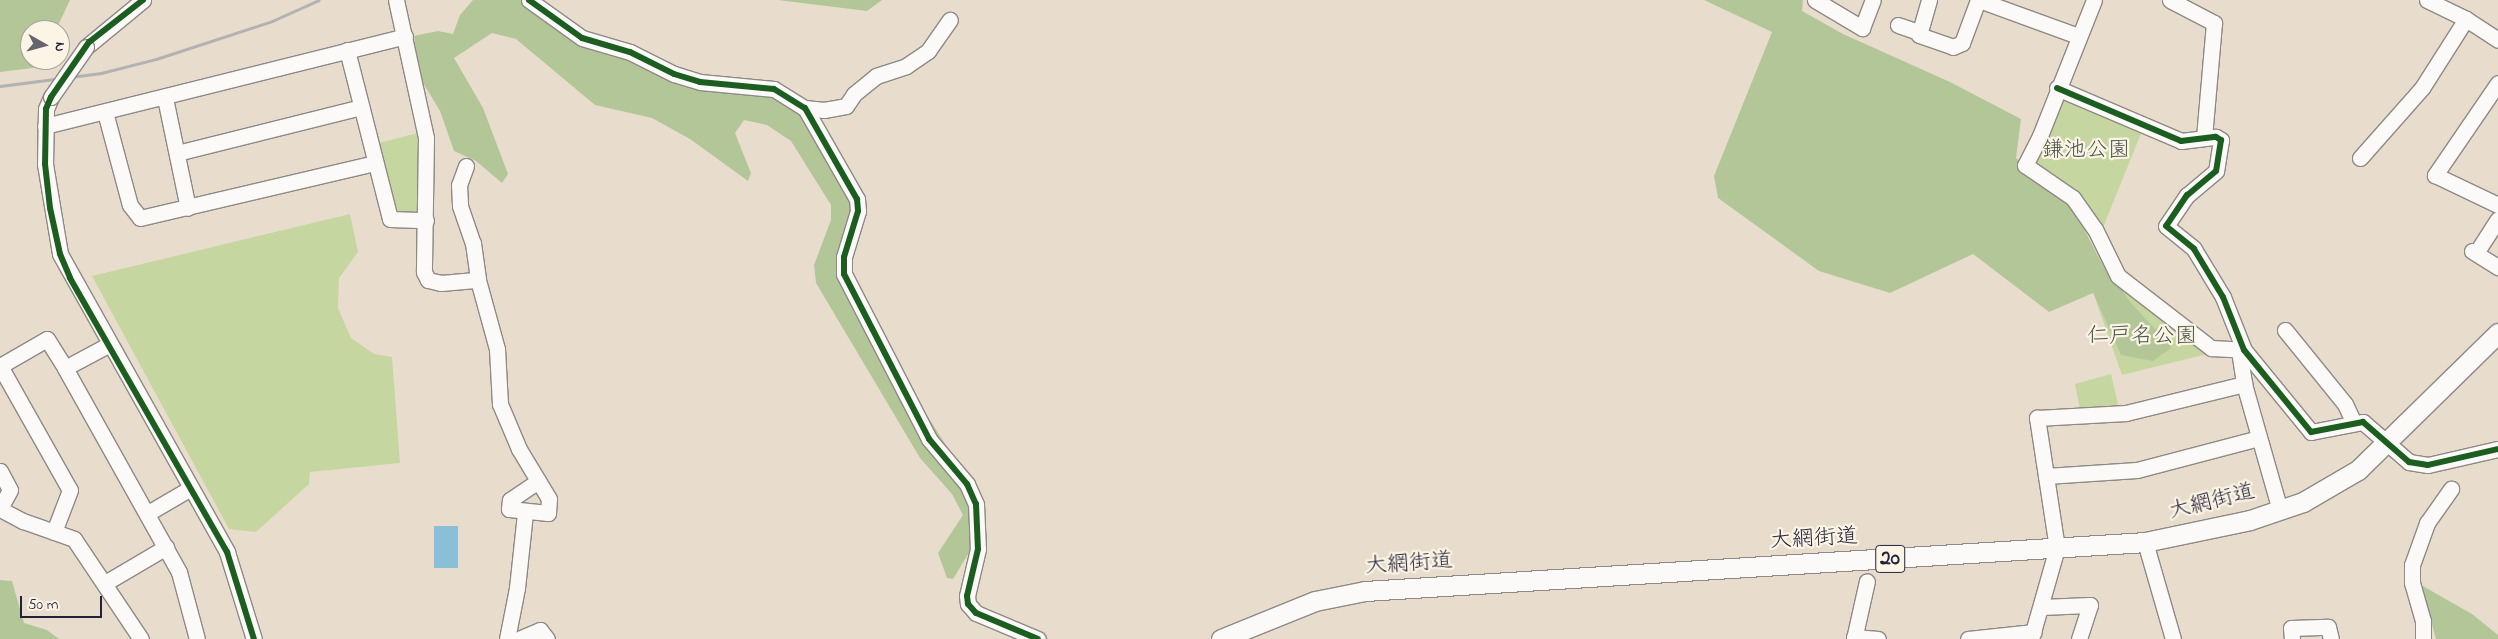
<!DOCTYPE html>
<meta charset="utf-8">
<style>
body{margin:0}
#map{position:relative;width:2498px;height:639px;overflow:hidden;background:#e8ddcd;font-family:"Indie Flower","Klee One",sans-serif}
div>[style]{position:absolute}
.green>*{inset:0;background:#c6d6a0}
.forest>*{inset:0;background:#b3c697}
.water>*{inset:0;background:#8abfd8;transform-origin:0 0}
.roads{filter:drop-shadow(1px 0 #8e8984) drop-shadow(-1px 0 #8e8984) drop-shadow(0 1px #8e8984) drop-shadow(0 -1px #8e8984)}
.minor>*{height:15px;margin:-7.5px;padding:0 7.5px;transform-origin:7.5px;border-radius:7.5px;background:#fcfaf8}
.major>*{height:19px;margin:-9.5px;padding:0 9.5px;transform-origin:9.5px;border-radius:9.5px;background:#fcfaf8}
.rail>*{height:3px;margin:-1.5px;padding:0 1.5px;transform-origin:1.5px;border-radius:1.5px;background:#b3b2b3}
.bridges{filter:drop-shadow(1px 0 #8e8984) drop-shadow(-1px 0 #8e8984) drop-shadow(0 1px #8e8984) drop-shadow(0 -1px #8e8984)}
.minor-bridge>*{height:15px;margin:-7.5px;padding:0 7.5px;transform-origin:7.5px;border-radius:7.5px;background:#fcfaf8}
.cycleway>*{height:6px;margin:-3px;padding:0 3px;transform-origin:3px;border-radius:3px;background:#1b5e20}
span{translate:-50% -50%;white-space:nowrap;text-align:center;line-height:1.15;-webkit-text-stroke:4.5px #fcf5e5;paint-order:stroke}
.shield-label span{padding:1px 4px;background:#fcf5e5;border:1px solid;border-radius:4px;-webkit-text-stroke-width:0}
.shield-label{font-size:21px;color:#22223b;font-weight:700}
.park-label{font-size:22px;color:#4b574e}
.street-label{font-size:22px;color:#22223b}
.north{position:absolute;left:20px;top:20px;width:50px;height:50px;box-sizing:border-box;background:#fcf5e5;border:1px solid #a5a1a1;border-radius:50%;rotate:97deg;font-size:14px;font-weight:700;line-height:20px;text-align:center;color:#22223b}
.north::after{content:'';display:block;margin:auto;width:18px;height:22px;background:#67636e;clip-path:polygon(50% 0,100% 100%,50% 72%,0 100%)}
.scale{position:absolute;left:20px;top:596px;width:82px;height:22px;box-sizing:border-box;border:2px solid #22223b;border-top:0;padding-left:6px;font-size:15px;line-height:18px;white-space:nowrap;color:#22223b;-webkit-text-stroke:4px #fcf5e5;paint-order:stroke}
</style>
<div id="map">
<div class="green">
<i style="clip-path:polygon(2063px 97px,2142px 131px,2100px 235px,2028px 165px)"></i>
<i style="clip-path:polygon(418px 133px,418px 215px,396px 216px,375px 144px)"></i>
<i style="clip-path:polygon(350px 214px,358px 252px,339px 278px,338px 308px,351px 338px,374px 354px,392px 357px,400px 463px,310px 472px,309px 484px,256px 532px,229px 529px,92px 276px)"></i>
<i style="clip-path:polygon(2120px 282px,2211px 353px,2122px 375px,2096px 301px)"></i>
<i style="clip-path:polygon(2111px 374px,2118px 404px,2115px 407px,2080px 409px,2075px 384px)"></i>
</div>
<div class="forest">
<i style="clip-path:polygon(0 0,70px 0,56px 30px,30px 30px,30px 60px,38px 60px,33px 68px,0 72px)"></i>
<i style="clip-path:polygon(473px 0,534px 0,539px 13px,588px 48px,789px 96px,852px 207px,844px 285px,975px 491px,985px 526px,953px 579px,947px 578px,938px 553px,963px 515px,952px 494px,920px 458px,816px 283px,814px 265px,831px 220px,831px 205px,791px 141px,767px 125px,744px 120px,735px 133px,751px 173px,748px 181px,690px 139px,652px 118px,595px 105px,516px 39px,492px 33px,454px 58px,483px 108px,508px 174px,502px 183px,476px 161px,454px 151px,440px 111px,419px 76px,414px 36px,438px 31px,453px 34px,460px 15px)"></i>
<i style="clip-path:polygon(778px 0,882px 0,867px 11px)"></i>
<i style="clip-path:polygon(1704px 0,1803px 0,1802px 11px,1843px 34px,1950px 82px,2021px 119px,2016px 158px,2076px 213px,2100px 260px,2131px 303px,2155px 329px,2166px 332px,2171px 348px,2153px 361px,2121px 355px,2093px 293px,2049px 312px,1973px 254px,1890px 293px,1819px 271px,1718px 198px,1714px 176px,1772px 32px)"></i>
<i style="clip-path:polygon(0 580px,12px 581px,24px 623px,47px 630px,59px 639px,0 639px)"></i>
<i style="clip-path:polygon(2421px 585px,2472px 614px,2498px 635px,2498px 639px,2436px 639px)"></i>
</div>
<div class="water">
<i style="left:434px;top:526px;width:24px;height:42px"></i>
</div>
<div class="roads">
<div class="minor">
<i style="left:396px;top:0;width:141px;rotate:77.7deg"></i>
<i style="left:426px;top:138px;width:134px;rotate:90.9deg"></i>
<i style="left:424px;top:272px;width:9px;rotate:63deg"></i>
<i style="left:428px;top:280px;width:13px;rotate:13deg"></i>
<i style="left:441px;top:283px;width:37px;rotate:-5deg"></i>
<i style="left:529px;top:0;width:65px;rotate:35.6deg"></i>
<i style="left:582px;top:38px;width:50px;rotate:16.3deg"></i>
<i style="left:630px;top:52px;width:49px;rotate:26.6deg"></i>
<i style="left:674px;top:74px;width:27px;rotate:17deg"></i>
<i style="left:700px;top:82px;width:74px;rotate:5.4deg"></i>
<i style="left:774px;top:89px;width:36px;rotate:32deg"></i>
<i style="left:805px;top:108px;width:105px;rotate:60.3deg"></i>
<i style="left:857px;top:199px;width:12px;rotate:85deg"></i>
<i style="left:858px;top:211px;width:48px;rotate:106.9deg"></i>
<i style="left:844px;top:257px;width:17px;rotate:90deg"></i>
<i style="left:844px;top:274px;width:186px;rotate:62.7deg"></i>
<i style="left:929px;top:439px;width:59px;rotate:49.8deg"></i>
<i style="left:967px;top:484px;width:22px;rotate:66deg"></i>
<i style="left:976px;top:504px;width:45px;rotate:87.5deg"></i>
<i style="left:978px;top:549px;width:48px;rotate:103.2deg"></i>
<i style="left:967px;top:596px;width:8px;rotate:83deg"></i>
<i style="left:968px;top:604px;width:12px;rotate:48deg"></i>
<i style="left:976px;top:613px;width:67px;rotate:22.8deg"></i>
<i style="left:1815px;top:0;width:55px;rotate:30.8deg"></i>
<i style="left:1862px;top:28px;width:30px;rotate:-69deg"></i>
<i style="left:1929px;top:0;width:36px;rotate:106deg"></i>
<i style="left:1919px;top:35px;width:36px;rotate:19deg"></i>
<i style="left:1953px;top:47px;width:10px;rotate:-24deg"></i>
<i style="left:1962px;top:43px;width:46px;rotate:-69.6deg"></i>
<i style="left:1979px;top:0;width:105px;rotate:20deg"></i>
<i style="left:2094px;top:0;width:146px;rotate:111.7deg"></i>
<i style="left:2040px;top:136px;width:33px;rotate:117deg"></i>
<i style="left:2025px;top:165px;width:58px;rotate:34.5deg"></i>
<i style="left:2073px;top:198px;width:38px;rotate:55deg"></i>
<i style="left:2095px;top:229px;width:52px;rotate:63.9deg"></i>
<i style="left:2118px;top:276px;width:118px;rotate:37.7deg"></i>
<i style="left:2211px;top:348px;width:33px;rotate:3deg"></i>
<i style="left:2170px;top:0;width:50px;rotate:27.6deg"></i>
<i style="left:2214px;top:23px;width:115px;rotate:95deg"></i>
<i style="left:2427px;top:0;width:43px;rotate:26deg"></i>
<i style="left:2466px;top:19px;width:38px;rotate:33deg"></i>
<i style="left:1898px;top:25px;width:21px;rotate:19deg"></i>
<i style="left:86px;top:47px;width:74px;rotate:-39.5deg"></i>
<i style="left:347px;top:50px;width:174px;rotate:75.7deg"></i>
<i style="left:390px;top:219px;width:36px;rotate:2deg"></i>
<i style="left:2498px;top:83px;width:112px;rotate:124.4deg"></i>
<i style="left:2435px;top:175px;width:70px;rotate:25.5deg"></i>
<i style="left:2057px;top:88px;width:135px;rotate:23.1deg"></i>
<i style="left:2181px;top:141px;width:35px;rotate:-7deg"></i>
<i style="left:2216px;top:137px;width:6px;rotate:31deg"></i>
<i style="left:2221px;top:140px;width:31px;rotate:99deg"></i>
<i style="left:2216px;top:171px;width:38px;rotate:140deg"></i>
<i style="left:2187px;top:195px;width:37px;rotate:124deg"></i>
<i style="left:2166px;top:226px;width:36px;rotate:39deg"></i>
<i style="left:2194px;top:249px;width:56px;rotate:58.9deg"></i>
<i style="left:2223px;top:297px;width:57px;rotate:68.4deg"></i>
<i style="left:2244px;top:350px;width:106px;rotate:50.7deg"></i>
<i style="left:2311px;top:432px;width:53px;rotate:-10.9deg"></i>
<i style="left:2363px;top:422px;width:61px;rotate:41deg"></i>
<i style="left:2409px;top:462px;width:19px;rotate:9deg"></i>
<i style="left:2428px;top:465px;width:72px;rotate:-12.9deg"></i>
<i style="left:51px;top:97px;width:13px;rotate:113deg"></i>
<i style="left:46px;top:109px;width:55px;rotate:91deg"></i>
<i style="left:45px;top:164px;width:91px;rotate:80.5deg"></i>
<i style="left:60px;top:254px;width:342px;rotate:60.7deg"></i>
<i style="left:227px;top:552px;width:91px;rotate:72.8deg"></i>
<i style="left:165px;top:98px;width:112px;rotate:78.2deg"></i>
<i style="left:805px;top:108px;width:19px;rotate:6deg"></i>
<i style="left:824px;top:110px;width:22px;rotate:-10deg"></i>
<i style="left:846px;top:106px;width:14px;rotate:-56deg"></i>
<i style="left:854px;top:94px;width:28px;rotate:-39deg"></i>
<i style="left:876px;top:76px;width:32px;rotate:-18deg"></i>
<i style="left:906px;top:66px;width:27px;rotate:-34deg"></i>
<i style="left:928px;top:51px;width:38px;rotate:-55deg"></i>
<i style="left:105px;top:112px;width:96px;rotate:75deg"></i>
<i style="left:130px;top:205px;width:16px;rotate:52deg"></i>
<i style="left:140px;top:218px;width:240px;rotate:-13.2deg"></i>
<i style="left:45px;top:126px;width:371px;rotate:-14deg"></i>
<i style="left:177px;top:153px;width:190px;rotate:-14deg"></i>
<i style="left:2360px;top:158px;width:94px;rotate:-48.5deg"></i>
<i style="left:2422px;top:88px;width:82px;rotate:-57.5deg"></i>
<i style="left:466px;top:166px;width:20px;rotate:110deg"></i>
<i style="left:459px;top:185px;width:21px;rotate:87deg"></i>
<i style="left:460px;top:206px;width:39px;rotate:71deg"></i>
<i style="left:473px;top:243px;width:37px;rotate:82deg"></i>
<i style="left:478px;top:280px;width:72px;rotate:74.6deg"></i>
<i style="left:497px;top:349px;width:55px;rotate:86.9deg"></i>
<i style="left:500px;top:404px;width:49px;rotate:67.1deg"></i>
<i style="left:519px;top:449px;width:58px;rotate:59deg"></i>
<i style="left:549px;top:499px;width:14px;rotate:94deg"></i>
<i style="left:548px;top:513px;width:39px;rotate:-174deg"></i>
<i style="left:509px;top:509px;width:9px;rotate:-84deg"></i>
<i style="left:510px;top:500px;width:34px;rotate:-34deg"></i>
<i style="left:2472px;top:251px;width:31px;rotate:32deg"></i>
<i style="left:2476px;top:253px;width:40px;rotate:-57.1deg"></i>
<i style="left:2285px;top:330px;width:95px;rotate:51deg"></i>
<i style="left:2345px;top:404px;width:21px;rotate:65deg"></i>
<i style="left:2239px;top:351px;width:33px;rotate:81deg"></i>
<i style="left:2244px;top:384px;width:131px;rotate:74.1deg"></i>
<i style="left:0;top:366px;width:142px;rotate:60.6deg"></i>
<i style="left:70px;top:490px;width:45px;rotate:110.9deg"></i>
<i style="left:0;top:366px;width:54px;rotate:-29.9deg"></i>
<i style="left:47px;top:339px;width:34px;rotate:58deg"></i>
<i style="left:65px;top:368px;width:49px;rotate:-28.1deg"></i>
<i style="left:65px;top:368px;width:234px;rotate:60.8deg"></i>
<i style="left:179px;top:572px;width:69px;rotate:75deg"></i>
<i style="left:0;top:471px;width:21px;rotate:62deg"></i>
<i style="left:10px;top:490px;width:21px;rotate:119deg"></i>
<i style="left:2046px;top:476px;width:91px;rotate:-3.8deg"></i>
<i style="left:2137px;top:470px;width:126px;rotate:-14.7deg"></i>
<i style="left:0;top:509px;width:26px;rotate:28deg"></i>
<i style="left:23px;top:521px;width:54px;rotate:19.4deg"></i>
<i style="left:74px;top:539px;width:120px;rotate:56.2deg"></i>
<i style="left:148px;top:513px;width:50px;rotate:-30.2deg"></i>
<i style="left:2145px;top:542px;width:101px;rotate:73.9deg"></i>
<i style="left:105px;top:583px;width:71px;rotate:-30.5deg"></i>
<i style="left:2041px;top:607px;width:49px;rotate:-2.3deg"></i>
<i style="left:2090px;top:605px;width:36px;rotate:108deg"></i>
<i style="left:1854px;top:637px;width:24px;rotate:5deg"></i>
<i style="left:507px;top:639px;width:52px;rotate:-78.9deg"></i>
<i style="left:517px;top:588px;width:75px;rotate:-83.9deg"></i>
<i style="left:519px;top:639px;width:23px;rotate:-23deg"></i>
<i style="left:540px;top:630px;width:11px;rotate:52deg"></i>
<i style="left:1854px;top:639px;width:59px;rotate:-77.4deg"></i>
<i style="left:1968px;top:639px;width:66px;rotate:-6.1deg"></i>
<i style="left:2031px;top:639px;width:95px;rotate:-74.1deg"></i>
<i style="left:2057px;top:548px;width:132px;rotate:-98.7deg"></i>
<i style="left:2037px;top:418px;width:89px;rotate:-3.2deg"></i>
<i style="left:2126px;top:413px;width:122px;rotate:-13.8deg"></i>
<i style="left:2292px;top:639px;width:11px;rotate:-95deg"></i>
<i style="left:2291px;top:628px;width:37px;rotate:-2deg"></i>
<i style="left:2328px;top:627px;width:12px;rotate:76deg"></i>
<i style="left:2423px;top:639px;width:18px;rotate:-90deg"></i>
<i style="left:2423px;top:621px;width:40px;rotate:-106deg"></i>
<i style="left:2412px;top:583px;width:18px;rotate:-90deg"></i>
<i style="left:2412px;top:565px;width:45px;rotate:-70.3deg"></i>
<i style="left:2427px;top:523px;width:42px;rotate:-54.8deg"></i>
</div>
<div class="major">
<i style="left:1221px;top:639px;width:101px;rotate:-22deg"></i>
<i style="left:1315px;top:601px;width:51px;rotate:-11.3deg"></i>
<i style="left:1365px;top:591px;width:782px;rotate:-3.59deg"></i>
<i style="left:2145px;top:542px;width:107px;rotate:-11.8deg"></i>
<i style="left:2250px;top:520px;width:56px;rotate:-18.8deg"></i>
<i style="left:2303px;top:502px;width:64px;rotate:-30.2deg"></i>
<i style="left:2358px;top:470px;width:196px;rotate:-44.4deg"></i>
</div>
</div>
<div class="rail">
<i style="left:0;top:86px;width:102px;rotate:-7.3deg"></i>
<i style="left:101px;top:73px;width:57px;rotate:-14.3deg"></i>
<i style="left:156px;top:59px;width:122px;rotate:-18.1deg"></i>
<i style="left:272px;top:21px;width:51px;rotate:-24.1deg"></i>
</div>
<div class="bridges">
<div class="minor-bridge">
<i style="left:51px;top:97px;width:61px;rotate:-55deg"></i>
</div>
</div>
<div class="cycleway">
<i style="left:143px;top:0;width:68px;rotate:142.1deg"></i>
<i style="left:89px;top:42px;width:67px;rotate:124.6deg"></i>
<i style="left:51px;top:97px;width:13px;rotate:113deg"></i>
<i style="left:46px;top:109px;width:55px;rotate:91deg"></i>
<i style="left:45px;top:164px;width:44px;rotate:83.5deg"></i>
<i style="left:50px;top:208px;width:47px;rotate:77.7deg"></i>
<i style="left:60px;top:254px;width:26px;rotate:67deg"></i>
<i style="left:70px;top:278px;width:316px;rotate:60.2deg"></i>
<i style="left:227px;top:552px;width:91px;rotate:72.8deg"></i>
<i style="left:529px;top:0;width:65px;rotate:35.6deg"></i>
<i style="left:582px;top:38px;width:50px;rotate:16.3deg"></i>
<i style="left:630px;top:52px;width:49px;rotate:26.6deg"></i>
<i style="left:674px;top:74px;width:27px;rotate:17deg"></i>
<i style="left:700px;top:82px;width:74px;rotate:5.4deg"></i>
<i style="left:774px;top:89px;width:36px;rotate:32deg"></i>
<i style="left:805px;top:108px;width:105px;rotate:60.3deg"></i>
<i style="left:857px;top:199px;width:12px;rotate:85deg"></i>
<i style="left:858px;top:211px;width:48px;rotate:106.9deg"></i>
<i style="left:844px;top:257px;width:17px;rotate:90deg"></i>
<i style="left:844px;top:274px;width:186px;rotate:62.7deg"></i>
<i style="left:929px;top:439px;width:59px;rotate:49.8deg"></i>
<i style="left:967px;top:484px;width:22px;rotate:66deg"></i>
<i style="left:976px;top:504px;width:45px;rotate:87.5deg"></i>
<i style="left:978px;top:549px;width:48px;rotate:103.2deg"></i>
<i style="left:967px;top:596px;width:8px;rotate:83deg"></i>
<i style="left:968px;top:604px;width:12px;rotate:48deg"></i>
<i style="left:976px;top:613px;width:67px;rotate:22.8deg"></i>
<i style="left:2057px;top:88px;width:135px;rotate:23.1deg"></i>
<i style="left:2181px;top:141px;width:35px;rotate:-7deg"></i>
<i style="left:2216px;top:137px;width:6px;rotate:31deg"></i>
<i style="left:2221px;top:140px;width:31px;rotate:99deg"></i>
<i style="left:2216px;top:171px;width:38px;rotate:140deg"></i>
<i style="left:2187px;top:195px;width:37px;rotate:124deg"></i>
<i style="left:2166px;top:226px;width:36px;rotate:39deg"></i>
<i style="left:2194px;top:249px;width:56px;rotate:58.9deg"></i>
<i style="left:2223px;top:297px;width:57px;rotate:68.4deg"></i>
<i style="left:2244px;top:350px;width:106px;rotate:50.7deg"></i>
<i style="left:2311px;top:432px;width:53px;rotate:-10.9deg"></i>
<i style="left:2363px;top:422px;width:61px;rotate:41deg"></i>
<i style="left:2409px;top:462px;width:19px;rotate:9deg"></i>
<i style="left:2428px;top:465px;width:72px;rotate:-12.9deg"></i>
</div>
<div class="shield-label">
<span style="left:1890px;top:559px">20</span>
</div>
<div class="park-label">
<span style="left:2086px;top:152px">鎌池公園</span>
<span style="left:2142px;top:338px">仁戸名公園</span>
</div>
<div class="street-label">
<span style="left:2212px;top:503px;rotate:-14deg">大網街道</span>
<span style="left:1814px;top:540px;rotate:-3deg">大網街道</span>
<span style="left:1409px;top:565px;rotate:-4deg">大網街道</span>
</div>
<div class="north">N</div>
<div class="scale">50 m</div>
</div>
